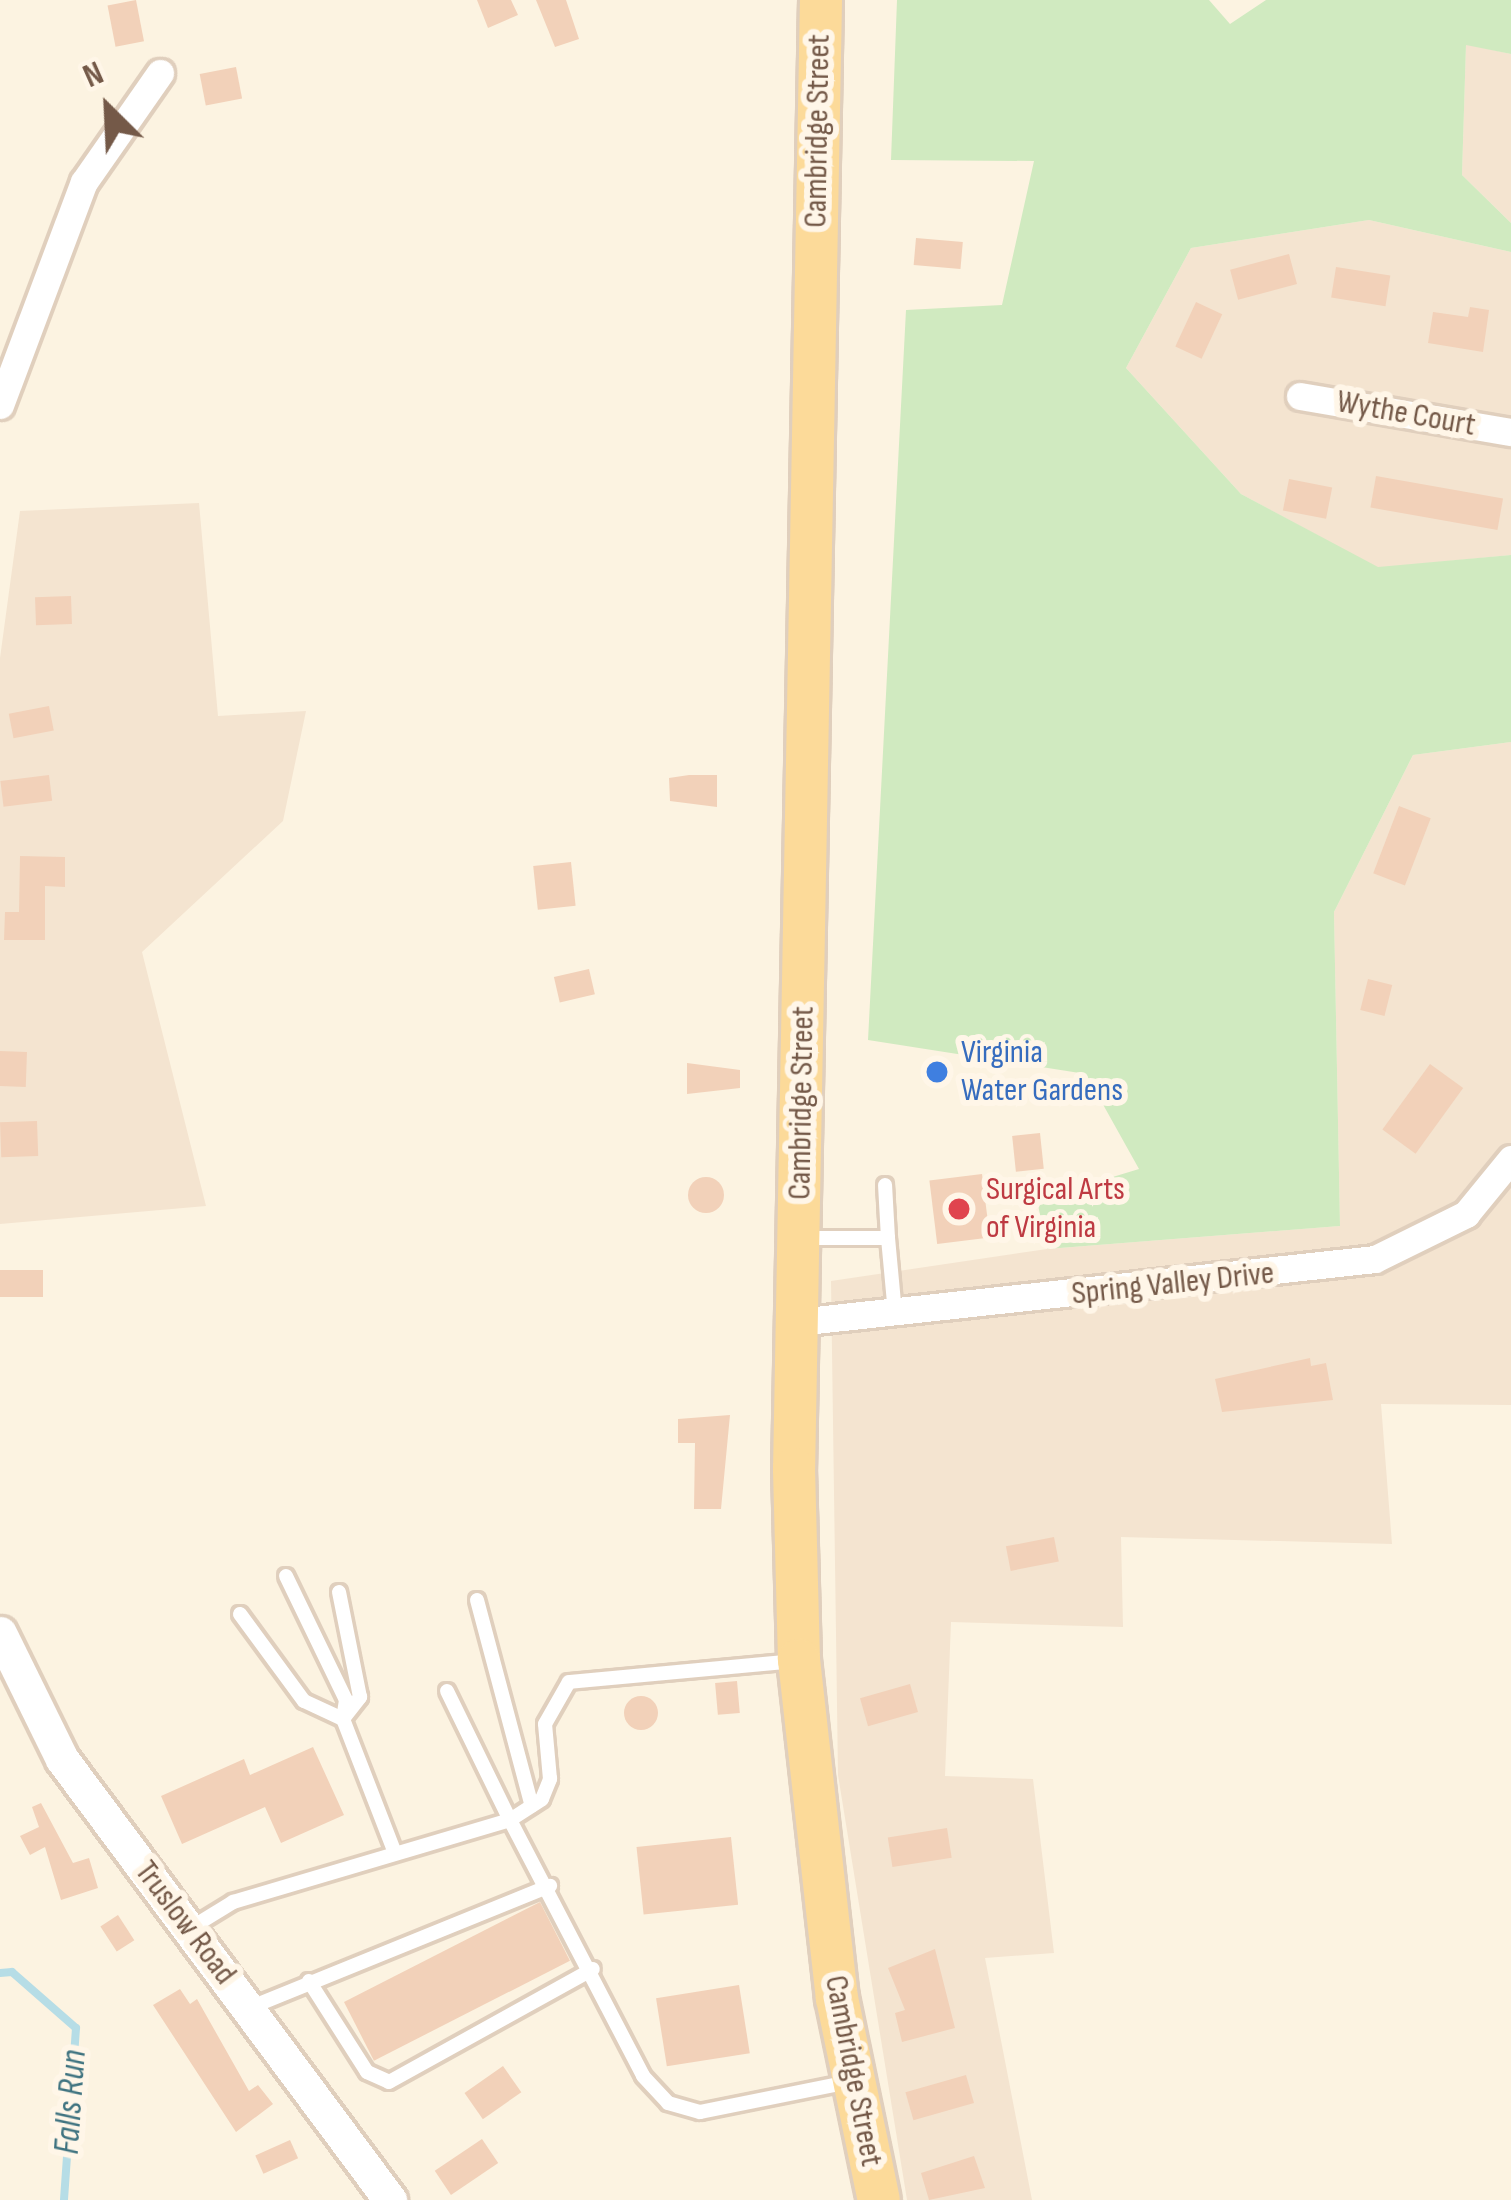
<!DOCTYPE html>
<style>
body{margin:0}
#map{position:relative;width:1511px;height:2200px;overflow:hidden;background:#fcf3e1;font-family:"Sofia Sans Condensed",sans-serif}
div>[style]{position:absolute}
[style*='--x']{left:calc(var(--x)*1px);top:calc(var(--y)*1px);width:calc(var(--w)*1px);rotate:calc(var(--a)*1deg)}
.residential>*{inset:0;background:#f4e4d0}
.green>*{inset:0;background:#d0eac0}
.stream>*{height:8px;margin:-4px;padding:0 4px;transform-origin:4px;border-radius:4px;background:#b6dde6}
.building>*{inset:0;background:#f2d1b9;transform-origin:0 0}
.round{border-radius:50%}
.roads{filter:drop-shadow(3px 0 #e0cfbd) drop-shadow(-3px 0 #e0cfbd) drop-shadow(0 3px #e0cfbd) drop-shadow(0 -3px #e0cfbd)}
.service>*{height:14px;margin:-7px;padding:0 7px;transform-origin:7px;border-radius:7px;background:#fff}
.minor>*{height:27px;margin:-13.5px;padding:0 13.5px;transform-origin:13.5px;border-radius:13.5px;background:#fff}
.tertiary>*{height:33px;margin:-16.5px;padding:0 16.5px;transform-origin:16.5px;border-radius:16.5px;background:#fff}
.primary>*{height:42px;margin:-21px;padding:0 21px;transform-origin:21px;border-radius:21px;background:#fcda99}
.dots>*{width:33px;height:33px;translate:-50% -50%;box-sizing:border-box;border:6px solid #fff6e8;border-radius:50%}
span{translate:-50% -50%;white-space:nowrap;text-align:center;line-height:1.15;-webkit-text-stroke:12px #fff6e8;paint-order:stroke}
.street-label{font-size:33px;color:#745948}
.shop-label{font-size:33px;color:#366cbe}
.left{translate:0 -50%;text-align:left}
.health-label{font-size:33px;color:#be3a42}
.water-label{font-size:36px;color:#3f7380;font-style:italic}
.north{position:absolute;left:48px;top:48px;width:120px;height:120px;-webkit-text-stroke:9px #fff6e8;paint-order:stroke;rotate:336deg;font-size:33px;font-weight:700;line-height:48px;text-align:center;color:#745948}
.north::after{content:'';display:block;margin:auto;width:42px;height:54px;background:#745948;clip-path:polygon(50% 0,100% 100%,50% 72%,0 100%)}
</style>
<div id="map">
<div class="residential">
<i style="clip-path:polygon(1466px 44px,1511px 54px,1511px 223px,1462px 175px)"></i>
<i style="clip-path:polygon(1369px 220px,1511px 252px,1511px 555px,1378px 568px,1241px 494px,1126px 368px,1191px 248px)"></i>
<i style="clip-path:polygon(199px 503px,218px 716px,306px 711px,283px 821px,142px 952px,206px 1206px,0 1224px,0 658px,20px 511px)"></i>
<i style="clip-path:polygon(1511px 742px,1511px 1405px,1381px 1404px,1392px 1544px,1121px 1537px,1123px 1627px,951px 1622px,945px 1776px,1033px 1779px,1054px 1953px,985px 1958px,1032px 2200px,907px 2200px,838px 1775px,831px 1281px,1047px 1249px,1340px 1226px,1334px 912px,1413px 755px)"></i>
</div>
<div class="green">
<i style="clip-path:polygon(897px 0,1209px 0,1230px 24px,1266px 0,1511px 0,1511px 54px,1466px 45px,1462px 175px,1511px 223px,1511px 252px,1369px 220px,1191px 248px,1126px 368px,1241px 494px,1378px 567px,1511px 555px,1511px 742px,1413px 755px,1334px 912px,1340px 1226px,1047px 1249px,1037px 1200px,1139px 1169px,1086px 1074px,868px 1040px,906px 310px,1002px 305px,1034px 161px,891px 160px)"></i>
</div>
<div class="stream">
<i style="--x:0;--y:1973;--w:12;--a:-5"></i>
<i style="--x:12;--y:1972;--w:85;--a:41.2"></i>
<i style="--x:76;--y:2028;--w:172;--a:94"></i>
</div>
<div class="building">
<i style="left:136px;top:0;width:42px;height:29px;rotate:79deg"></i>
<i style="clip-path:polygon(477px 0,511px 0,518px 15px,488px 28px)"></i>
<i style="clip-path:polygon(536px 0,566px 0,579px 39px,555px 47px)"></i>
<i style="left:236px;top:67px;width:32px;height:37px;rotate:79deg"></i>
<i style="left:916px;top:238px;width:47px;height:27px;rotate:5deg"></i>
<i style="left:1289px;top:254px;width:31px;height:61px;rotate:75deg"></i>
<i style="left:1336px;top:267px;width:55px;height:31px;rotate:9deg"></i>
<i style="left:1196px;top:302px;width:29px;height:49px;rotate:25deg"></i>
<i style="clip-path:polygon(1470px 307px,1489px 310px,1483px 352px,1428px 343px,1433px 312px,1468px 317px)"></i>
<i style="left:1376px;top:476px;width:129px;height:32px;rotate:10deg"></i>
<i style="left:1289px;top:479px;width:44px;height:32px;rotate:11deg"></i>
<i style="left:71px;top:596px;width:28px;height:36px;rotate:88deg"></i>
<i style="left:49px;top:706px;width:25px;height:41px;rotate:79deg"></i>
<i style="left:49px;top:775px;width:26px;height:49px;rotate:83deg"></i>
<i style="clip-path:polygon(689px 775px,717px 775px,717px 807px,670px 801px,669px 778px)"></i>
<i style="left:1399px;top:806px;width:34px;height:72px;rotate:21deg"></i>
<i style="clip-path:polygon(20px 856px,65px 857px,65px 887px,45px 886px,45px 940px,4px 940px,5px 912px,19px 912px)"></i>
<i style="left:571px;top:862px;width:44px;height:38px;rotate:84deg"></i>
<i style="left:589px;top:969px;width:26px;height:36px;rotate:77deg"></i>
<i style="left:1368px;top:979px;width:25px;height:32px;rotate:14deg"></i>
<i style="left:0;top:1051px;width:27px;height:35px;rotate:2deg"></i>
<i style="clip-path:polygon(687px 1063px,740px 1070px,740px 1088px,687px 1094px)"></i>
<i style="left:1430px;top:1064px;width:41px;height:81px;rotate:36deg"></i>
<i style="left:37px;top:1121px;width:35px;height:37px;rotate:88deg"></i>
<i style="left:1040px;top:1133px;width:36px;height:28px;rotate:84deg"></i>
<i style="left:982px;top:1174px;width:64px;height:53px;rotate:83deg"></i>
<i class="round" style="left:688px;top:1177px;width:36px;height:36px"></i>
<i style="left:0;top:1270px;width:43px;height:27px"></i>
<i style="clip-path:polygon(1310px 1358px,1311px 1366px,1326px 1363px,1333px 1400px,1222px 1412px,1215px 1379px)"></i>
<i style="clip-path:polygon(730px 1415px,721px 1509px,694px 1509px,695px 1443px,678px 1443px,678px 1419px)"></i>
<i style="left:1054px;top:1537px;width:25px;height:49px;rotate:79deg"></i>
<i style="left:737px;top:1681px;width:32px;height:22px;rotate:85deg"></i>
<i style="left:910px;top:1684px;width:29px;height:52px;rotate:74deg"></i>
<i class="round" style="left:624px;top:1696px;width:34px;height:34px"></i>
<i style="clip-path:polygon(313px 1747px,344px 1815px,281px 1843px,265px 1807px,182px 1844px,161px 1796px,244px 1759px,250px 1775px)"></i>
<i style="clip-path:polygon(41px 1803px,73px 1863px,89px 1858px,98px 1888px,61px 1900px,45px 1847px,30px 1855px,20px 1836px,39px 1827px,32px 1807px)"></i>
<i style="left:947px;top:1828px;width:30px;height:60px;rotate:81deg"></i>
<i style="left:731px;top:1837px;width:68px;height:95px;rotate:84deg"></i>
<i style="left:540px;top:1902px;width:66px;height:220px;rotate:63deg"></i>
<i style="left:118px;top:1915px;width:30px;height:21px;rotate:57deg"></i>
<i style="clip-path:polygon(935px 1949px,955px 2028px,902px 2042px,895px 2013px,905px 2010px,888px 1968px)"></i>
<i style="left:739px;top:1985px;width:69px;height:84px;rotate:81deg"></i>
<i style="clip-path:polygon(180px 1989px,190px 2004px,197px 1999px,249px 2091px,258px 2085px,273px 2104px,236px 2132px,153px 2005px)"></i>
<i style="left:503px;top:2066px;width:32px;height:47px;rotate:55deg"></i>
<i style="left:966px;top:2075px;width:29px;height:63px;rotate:74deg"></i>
<i style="left:482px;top:2139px;width:29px;height:57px;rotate:56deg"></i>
<i style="left:290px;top:2140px;width:20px;height:38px;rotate:66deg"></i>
<i style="clip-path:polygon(974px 2156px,985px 2188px,929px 2200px,921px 2173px)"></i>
</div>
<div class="roads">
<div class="service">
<i style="--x:805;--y:1238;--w:83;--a:0"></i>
<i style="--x:888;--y:1238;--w:53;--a:-93.2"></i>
<i style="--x:888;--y:1238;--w:75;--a:84.7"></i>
<i style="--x:286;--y:1576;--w:138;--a:64.2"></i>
<i style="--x:346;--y:1700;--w:19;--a:99"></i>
<i style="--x:343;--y:1719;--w:144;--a:68.8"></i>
<i style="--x:477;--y:1600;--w:213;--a:75.1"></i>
<i style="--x:240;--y:1614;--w:108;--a:53.7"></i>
<i style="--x:304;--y:1701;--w:43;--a:24.8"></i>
<i style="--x:343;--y:1719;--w:28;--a:-52"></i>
<i style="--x:360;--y:1697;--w:107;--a:-101.3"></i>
<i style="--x:447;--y:1691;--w:144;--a:64"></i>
<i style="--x:510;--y:1820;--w:38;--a:-33"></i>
<i style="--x:542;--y:1799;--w:22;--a:-68"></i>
<i style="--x:550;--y:1779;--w:55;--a:-95.2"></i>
<i style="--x:545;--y:1724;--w:48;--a:-60.3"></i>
<i style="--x:569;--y:1682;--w:226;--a:-5.3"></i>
<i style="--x:189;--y:1929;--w:52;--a:-31.5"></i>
<i style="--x:233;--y:1902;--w:289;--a:-16.5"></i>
<i style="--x:510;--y:1820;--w:288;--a:62.5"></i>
<i style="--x:643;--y:2076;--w:37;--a:47"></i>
<i style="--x:668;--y:2103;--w:33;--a:16"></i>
<i style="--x:700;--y:2112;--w:152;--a:-11.4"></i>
<i style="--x:309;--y:1981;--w:108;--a:57.5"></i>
<i style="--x:367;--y:2072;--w:24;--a:24"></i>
<i style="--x:389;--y:2082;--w:233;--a:-29"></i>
<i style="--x:249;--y:2008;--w:325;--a:-22.1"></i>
</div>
<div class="minor">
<i style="--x:1300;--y:396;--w:214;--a:9.7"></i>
<i style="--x:0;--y:405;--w:238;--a:-69.4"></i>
<i style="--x:84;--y:182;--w:133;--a:-55.1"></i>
<i style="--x:797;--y:1322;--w:581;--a:-6.22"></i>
<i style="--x:1375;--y:1259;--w:102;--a:-26.3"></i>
<i style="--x:1466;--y:1214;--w:71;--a:-50.7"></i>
</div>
<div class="tertiary">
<i style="--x:0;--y:1633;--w:140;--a:63.8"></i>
<i style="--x:62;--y:1759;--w:550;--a:53.36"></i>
</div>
<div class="primary">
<i style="--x:821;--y:0;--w:1469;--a:91.05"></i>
<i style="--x:794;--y:1469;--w:191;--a:88.5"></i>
<i style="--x:799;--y:1660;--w:340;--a:83.6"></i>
<i style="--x:837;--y:1998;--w:206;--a:78.3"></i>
</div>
</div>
<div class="dots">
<i style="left:937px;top:1072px;background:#3f7fe0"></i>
<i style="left:959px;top:1209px;background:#e0444e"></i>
</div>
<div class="street-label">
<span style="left:818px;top:131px;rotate:-89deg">Cambridge Street</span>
<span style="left:1406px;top:414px;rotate:10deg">Wythe Court</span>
<span style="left:802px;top:1103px;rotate:-89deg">Cambridge Street</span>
<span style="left:1173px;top:1284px;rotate:-6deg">Spring Valley Drive</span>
<span style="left:185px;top:1923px;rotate:53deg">Truslow Road</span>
<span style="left:853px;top:2071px;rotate:79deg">Cambridge Street</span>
</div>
<div class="shop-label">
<span class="left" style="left:961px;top:1072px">Virginia<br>Water Gardens</span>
</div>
<div class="health-label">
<span class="left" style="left:986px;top:1209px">Surgical Arts<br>of Virginia</span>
</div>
<div class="water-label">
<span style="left:71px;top:2102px;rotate:-86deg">Falls Run</span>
</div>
<div class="north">N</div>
</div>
